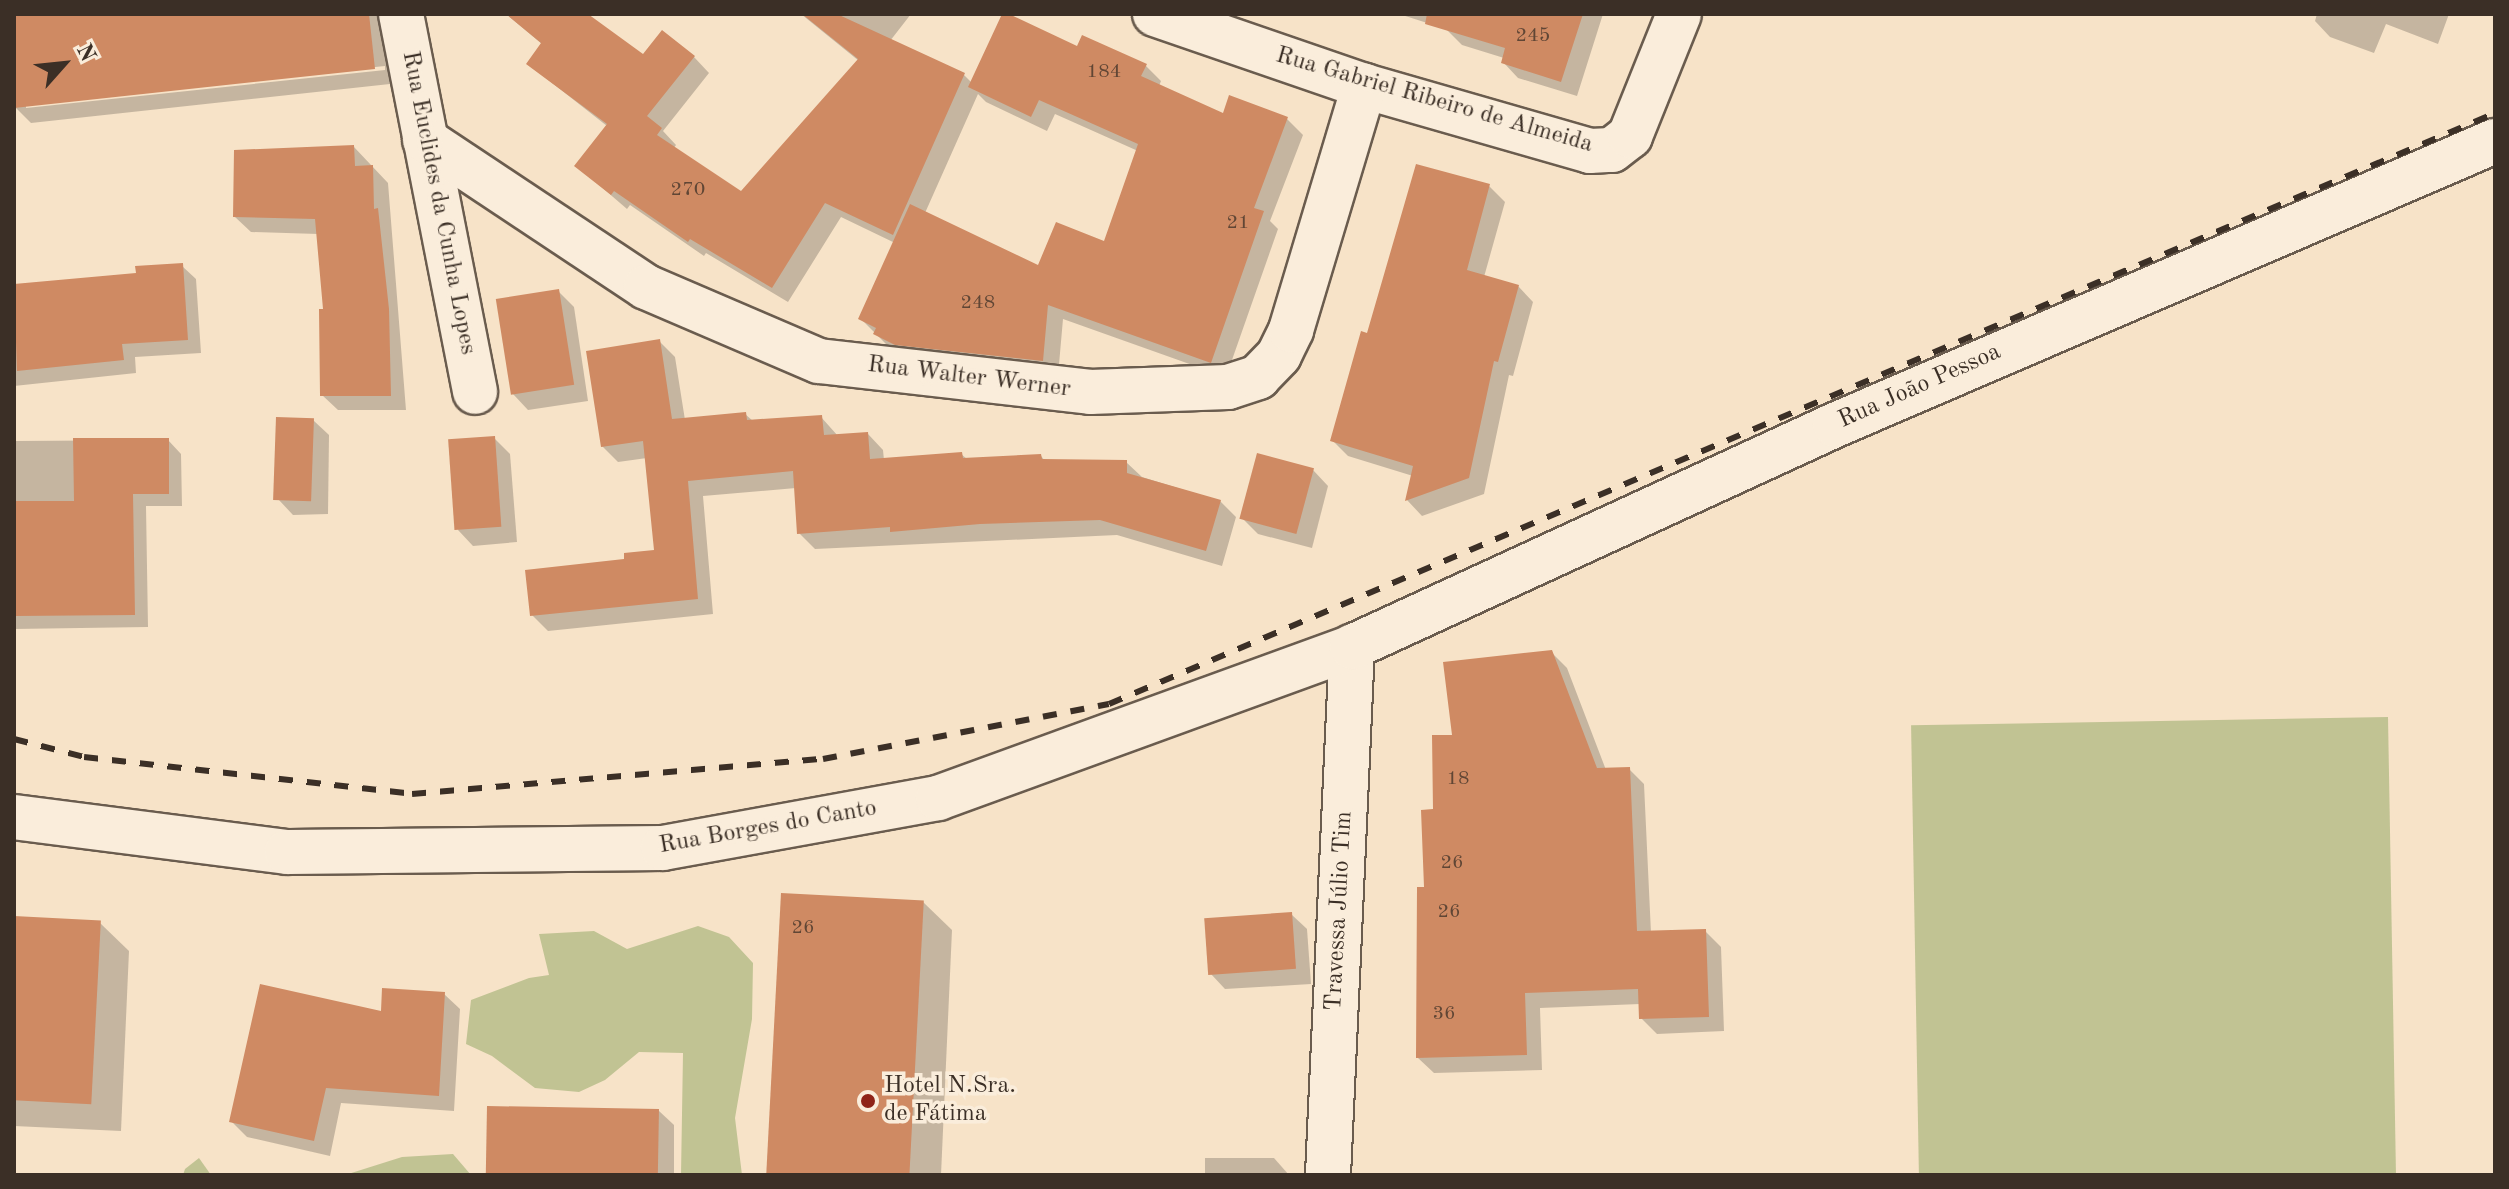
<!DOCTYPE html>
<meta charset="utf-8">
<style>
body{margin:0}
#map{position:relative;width:2509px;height:1189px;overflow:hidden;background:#f7e3c8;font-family:"Old Standard TT",serif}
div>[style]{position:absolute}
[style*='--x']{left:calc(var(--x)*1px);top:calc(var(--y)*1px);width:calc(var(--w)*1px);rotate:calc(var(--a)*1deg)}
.green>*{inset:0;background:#c1c393;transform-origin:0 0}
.shadow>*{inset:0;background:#0003}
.building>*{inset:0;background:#cf8a63;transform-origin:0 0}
.roads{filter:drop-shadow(2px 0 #6a5c4e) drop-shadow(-2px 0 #6a5c4e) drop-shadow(0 2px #6a5c4e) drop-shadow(0 -2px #6a5c4e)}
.minor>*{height:44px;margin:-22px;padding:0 22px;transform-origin:22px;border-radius:22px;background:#faeddb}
.secondary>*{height:44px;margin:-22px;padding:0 22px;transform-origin:22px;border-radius:22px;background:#faeddb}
.rail>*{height:6px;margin-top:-3px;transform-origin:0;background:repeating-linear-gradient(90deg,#3b2f26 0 14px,transparent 0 28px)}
.dots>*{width:22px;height:22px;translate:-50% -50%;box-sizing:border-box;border:4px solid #faeddb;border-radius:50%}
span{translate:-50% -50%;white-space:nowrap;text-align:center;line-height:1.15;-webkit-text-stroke:7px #faeddb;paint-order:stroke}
.number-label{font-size:20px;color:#604635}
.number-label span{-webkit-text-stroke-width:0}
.street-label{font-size:24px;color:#3b2f26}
.poi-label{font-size:24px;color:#3b2f26}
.left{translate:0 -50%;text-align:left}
.frame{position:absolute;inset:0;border:16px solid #3b2f26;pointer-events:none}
.north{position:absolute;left:24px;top:24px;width:80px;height:80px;-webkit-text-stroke:6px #faeddb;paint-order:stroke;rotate:63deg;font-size:22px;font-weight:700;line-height:32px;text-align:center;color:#3b2f26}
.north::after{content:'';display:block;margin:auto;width:28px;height:36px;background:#3b2f26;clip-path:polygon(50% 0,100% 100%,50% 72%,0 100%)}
</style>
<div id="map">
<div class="green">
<i style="left:2388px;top:717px;width:458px;height:477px;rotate:89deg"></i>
<i style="clip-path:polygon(698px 926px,729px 937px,753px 963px,752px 1019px,735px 1118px,742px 1175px,681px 1175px,683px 1053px,639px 1052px,605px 1080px,579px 1092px,535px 1088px,492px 1056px,466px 1044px,471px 1000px,529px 978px,549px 975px,539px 934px,594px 931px,627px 949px)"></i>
<i style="clip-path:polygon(453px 1154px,471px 1175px,345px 1175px,402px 1157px)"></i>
<i style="clip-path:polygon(199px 1158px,211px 1175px,183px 1175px,185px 1169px)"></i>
</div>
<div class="shadow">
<i style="clip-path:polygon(evenodd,14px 14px,382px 14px,390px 84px,31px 123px,15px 107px,14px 14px,385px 66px,385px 70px,26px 108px,26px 104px,385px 66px)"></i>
<i style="clip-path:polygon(evenodd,506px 14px,584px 14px,643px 57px,694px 57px,709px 73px,663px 131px,676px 145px,674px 148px,741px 194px,859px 61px,801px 14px,911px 14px,890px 41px,964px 75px,972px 83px,1005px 14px,1078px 49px,1146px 66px,1161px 81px,1159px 86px,1224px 116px,1287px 119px,1303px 135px,1270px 221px,1278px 229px,1226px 377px,1063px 319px,1058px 376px,891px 349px,861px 319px,895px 243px,841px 217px,788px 302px,706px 253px,704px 256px,630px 205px,627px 209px,577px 166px,607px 126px,528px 64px,542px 44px,506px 14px,978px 94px,986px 102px,1047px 131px,1055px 114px,1138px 151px,1105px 244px,1039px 268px,925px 213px,978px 94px)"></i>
<i style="clip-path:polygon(1399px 14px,1603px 14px,1577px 96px,1518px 78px,1503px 62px,1504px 58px,1462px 45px,1446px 29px)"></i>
<i style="clip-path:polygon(2317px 14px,2449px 14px,2438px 44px,2386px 24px,2374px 53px,2330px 37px,2315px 21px)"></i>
<i style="clip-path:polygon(354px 147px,388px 183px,406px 410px,338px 410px,322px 395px,325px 311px,318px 234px,251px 232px,235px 217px)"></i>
<i style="clip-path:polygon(1489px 186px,1505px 202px,1484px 277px,1518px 286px,1533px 302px,1513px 376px,1509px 375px,1484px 494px,1422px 516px,1407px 500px,1413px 476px,1348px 456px,1332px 440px,1368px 335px)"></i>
<i style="clip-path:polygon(182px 266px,196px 279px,201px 353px,135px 357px,136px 373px,14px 386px,14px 269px,16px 286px,138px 275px)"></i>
<i style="clip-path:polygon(558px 291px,574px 307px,588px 401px,528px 410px,513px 394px)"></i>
<i style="clip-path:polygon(659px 341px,675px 357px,685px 420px,745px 414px,753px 421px,821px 417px,838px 436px,868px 434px,883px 450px,884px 460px,961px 454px,967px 459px,1041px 456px,1045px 461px,1126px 462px,1142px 477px,1220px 501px,1236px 517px,1222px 566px,1117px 535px,815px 549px,799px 533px,796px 488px,703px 496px,713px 614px,548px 631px,532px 615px,627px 561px,656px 552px,647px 458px,618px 462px,602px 446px)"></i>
<i style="clip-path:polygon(313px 420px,329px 435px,328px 514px,293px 515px,278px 499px)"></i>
<i style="clip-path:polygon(494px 438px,510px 454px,517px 542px,473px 546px,458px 530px)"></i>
<i style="clip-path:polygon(168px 440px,181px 454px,182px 506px,146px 506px,148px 627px,14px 629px,14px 441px)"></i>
<i style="clip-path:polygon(1313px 470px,1328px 486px,1312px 548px,1258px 534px,1242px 518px)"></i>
<i style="clip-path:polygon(1551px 652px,1567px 668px,1606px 770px,1629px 769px,1644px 784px,1651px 933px,1705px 931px,1721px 947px,1724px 1031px,1657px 1034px,1641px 1018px,1640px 1004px,1540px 1008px,1542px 1070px,1434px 1073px,1418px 1058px,1426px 889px,1435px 811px,1455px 737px)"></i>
<i style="clip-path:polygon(923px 902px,952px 930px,941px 1175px,774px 1175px)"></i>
<i style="clip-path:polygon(1291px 914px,1307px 929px,1311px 984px,1225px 989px,1210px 973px)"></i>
<i style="clip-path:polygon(14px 918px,100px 923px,129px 951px,121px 1131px,14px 1126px)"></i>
<i style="clip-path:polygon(444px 994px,460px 1009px,454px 1111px,341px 1103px,330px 1156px,247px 1137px,231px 1121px,383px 1014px)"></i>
<i style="clip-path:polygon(658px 1110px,674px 1125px,674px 1175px,488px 1175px)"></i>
<i style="clip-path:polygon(1205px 1158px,1274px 1158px,1289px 1175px,1205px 1175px)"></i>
</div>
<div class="building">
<i style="clip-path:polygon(14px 14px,369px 14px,375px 69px,14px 108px)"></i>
<i style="clip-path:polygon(506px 14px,588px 14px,643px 54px,662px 30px,695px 56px,647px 116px,662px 128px,657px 135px,741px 191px,858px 59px,802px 14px,837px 14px,965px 73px,893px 235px,825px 203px,772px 288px,690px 239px,688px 242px,614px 191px,611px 195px,574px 166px,607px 124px,526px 64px,541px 43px)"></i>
<i style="clip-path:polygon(1002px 14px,1009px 14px,1077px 46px,1082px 35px,1147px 64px,1141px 76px,1223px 113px,1229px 95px,1288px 117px,1254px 208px,1264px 211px,1211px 363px,1048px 305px,1043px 361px,895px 345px,873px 334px,876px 328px,858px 319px,910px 204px,1038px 265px,1056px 222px,1104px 241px,1138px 144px,1039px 100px,1031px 117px,968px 87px)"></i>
<i style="clip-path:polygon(1427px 14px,1583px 14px,1561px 82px,1501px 63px,1505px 48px,1425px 24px)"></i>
<i style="clip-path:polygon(354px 145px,355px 166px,373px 165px,374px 209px,378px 208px,389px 309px,391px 396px,320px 396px,319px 309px,323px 309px,315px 219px,233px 217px,234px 150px)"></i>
<i style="clip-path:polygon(1416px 164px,1490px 184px,1467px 270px,1519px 285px,1498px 362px,1494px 361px,1469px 478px,1405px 501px,1413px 466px,1330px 441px,1361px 331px,1367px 333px)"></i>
<i style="clip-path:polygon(183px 263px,188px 340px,122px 344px,124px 360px,17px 371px,14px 284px,136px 273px,135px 266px)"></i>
<i style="left:559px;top:289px;width:97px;height:64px;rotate:81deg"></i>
<i style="clip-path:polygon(660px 339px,672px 419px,746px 412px,747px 420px,822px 415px,824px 435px,868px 432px,870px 459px,962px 452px,963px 458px,1041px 454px,1042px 459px,1127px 460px,1127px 473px,1221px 500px,1206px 551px,1100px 520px,980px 524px,890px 532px,890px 527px,797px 534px,793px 471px,688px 481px,698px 599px,530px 616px,525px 570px,624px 559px,624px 553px,654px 550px,643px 441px,601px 447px,586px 351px)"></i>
<i style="left:276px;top:417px;width:38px;height:83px;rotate:2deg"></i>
<i style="left:495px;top:436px;width:91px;height:47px;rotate:86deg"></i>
<i style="clip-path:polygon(73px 438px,169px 438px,169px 494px,133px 494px,135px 615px,14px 616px,14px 501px,74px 501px)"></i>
<i style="left:1257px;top:453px;width:59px;height:68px;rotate:15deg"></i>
<i style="clip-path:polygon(1552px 650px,1597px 768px,1630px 767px,1637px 931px,1706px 929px,1709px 1017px,1639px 1019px,1638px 989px,1525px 993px,1527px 1055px,1416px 1058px,1417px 887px,1424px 887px,1421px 810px,1433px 809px,1432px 735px,1452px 735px,1443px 662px)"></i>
<i style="left:781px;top:893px;width:143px;height:282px;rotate:3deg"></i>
<i style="left:1292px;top:912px;width:57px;height:88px;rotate:86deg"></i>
<i style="left:14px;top:916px;width:87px;height:184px;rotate:3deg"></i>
<i style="clip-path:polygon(260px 984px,381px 1011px,382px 988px,445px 992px,439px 1096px,326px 1088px,314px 1141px,229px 1122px)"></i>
<i style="left:487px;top:1106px;width:172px;height:69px;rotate:1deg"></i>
</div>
<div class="roads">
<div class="minor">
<i style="--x:401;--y:14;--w:385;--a:78.9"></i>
<i style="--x:1155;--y:14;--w:221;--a:19"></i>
<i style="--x:1364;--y:86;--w:235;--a:16"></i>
<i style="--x:1590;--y:151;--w:22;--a:-3"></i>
<i style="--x:1612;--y:150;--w:23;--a:-38"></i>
<i style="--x:1630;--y:136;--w:131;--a:-68.1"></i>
<i style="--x:425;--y:140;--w:265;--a:33.6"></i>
<i style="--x:646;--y:287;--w:188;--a:23.2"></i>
<i style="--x:819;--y:361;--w:273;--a:6.5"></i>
<i style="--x:1090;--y:392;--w:138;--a:-2.1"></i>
<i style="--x:1228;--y:387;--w:32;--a:-18"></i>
<i style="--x:1258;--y:377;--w:30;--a:-46"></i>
<i style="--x:1279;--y:355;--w:28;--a:-64"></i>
<i style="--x:1291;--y:330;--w:255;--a:-73.3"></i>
<i style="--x:1328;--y:1175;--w:529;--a:-87.4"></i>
</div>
<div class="secondary">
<i style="--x:14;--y:817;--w:275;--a:7.3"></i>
<i style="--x:287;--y:852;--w:376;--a:-0.6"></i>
<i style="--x:663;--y:848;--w:280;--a:-10.3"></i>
<i style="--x:938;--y:798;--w:441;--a:-20"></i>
<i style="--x:1352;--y:647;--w:532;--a:-24.68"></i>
<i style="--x:1835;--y:425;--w:719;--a:-23.28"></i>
</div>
</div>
<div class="rail">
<i style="--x:14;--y:739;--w:72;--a:14.4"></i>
<i style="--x:84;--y:757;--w:330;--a:6.4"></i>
<i style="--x:412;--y:794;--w:412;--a:-4.9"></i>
<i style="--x:823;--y:759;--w:291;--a:-10.9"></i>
<i style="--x:1109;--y:704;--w:1507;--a:-23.09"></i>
</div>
<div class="dots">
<i style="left:868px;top:1101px;background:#8f2418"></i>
</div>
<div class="number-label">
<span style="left:1533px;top:36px">245</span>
<span style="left:1104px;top:72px">184</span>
<span style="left:688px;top:190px">270</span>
<span style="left:1238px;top:223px">21</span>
<span style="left:978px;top:303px">248</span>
<span style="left:1458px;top:779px">18</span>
<span style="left:1452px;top:863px">26</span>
<span style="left:1449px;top:912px">26</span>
<span style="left:803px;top:928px">26</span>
<span style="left:1444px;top:1014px">36</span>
</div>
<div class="street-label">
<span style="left:1434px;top:101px;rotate:16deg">Rua Gabriel Ribeiro de Almeida</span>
<span style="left:438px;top:203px;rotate:79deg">Rua Euclides da Cunha Lopes</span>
<span style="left:969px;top:378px;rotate:7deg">Rua Walter Werner</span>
<span style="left:1920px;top:387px;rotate:-24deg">Rua João Pessoa</span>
<span style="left:768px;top:828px;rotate:-10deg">Rua Borges do Canto</span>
<span style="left:1340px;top:911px;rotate:-87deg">Travessa Júlio Tim</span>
</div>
<div class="poi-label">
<span class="left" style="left:884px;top:1101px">Hotel N.Sra.<br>de Fátima</span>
</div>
<div class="frame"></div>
<div class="north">N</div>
</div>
